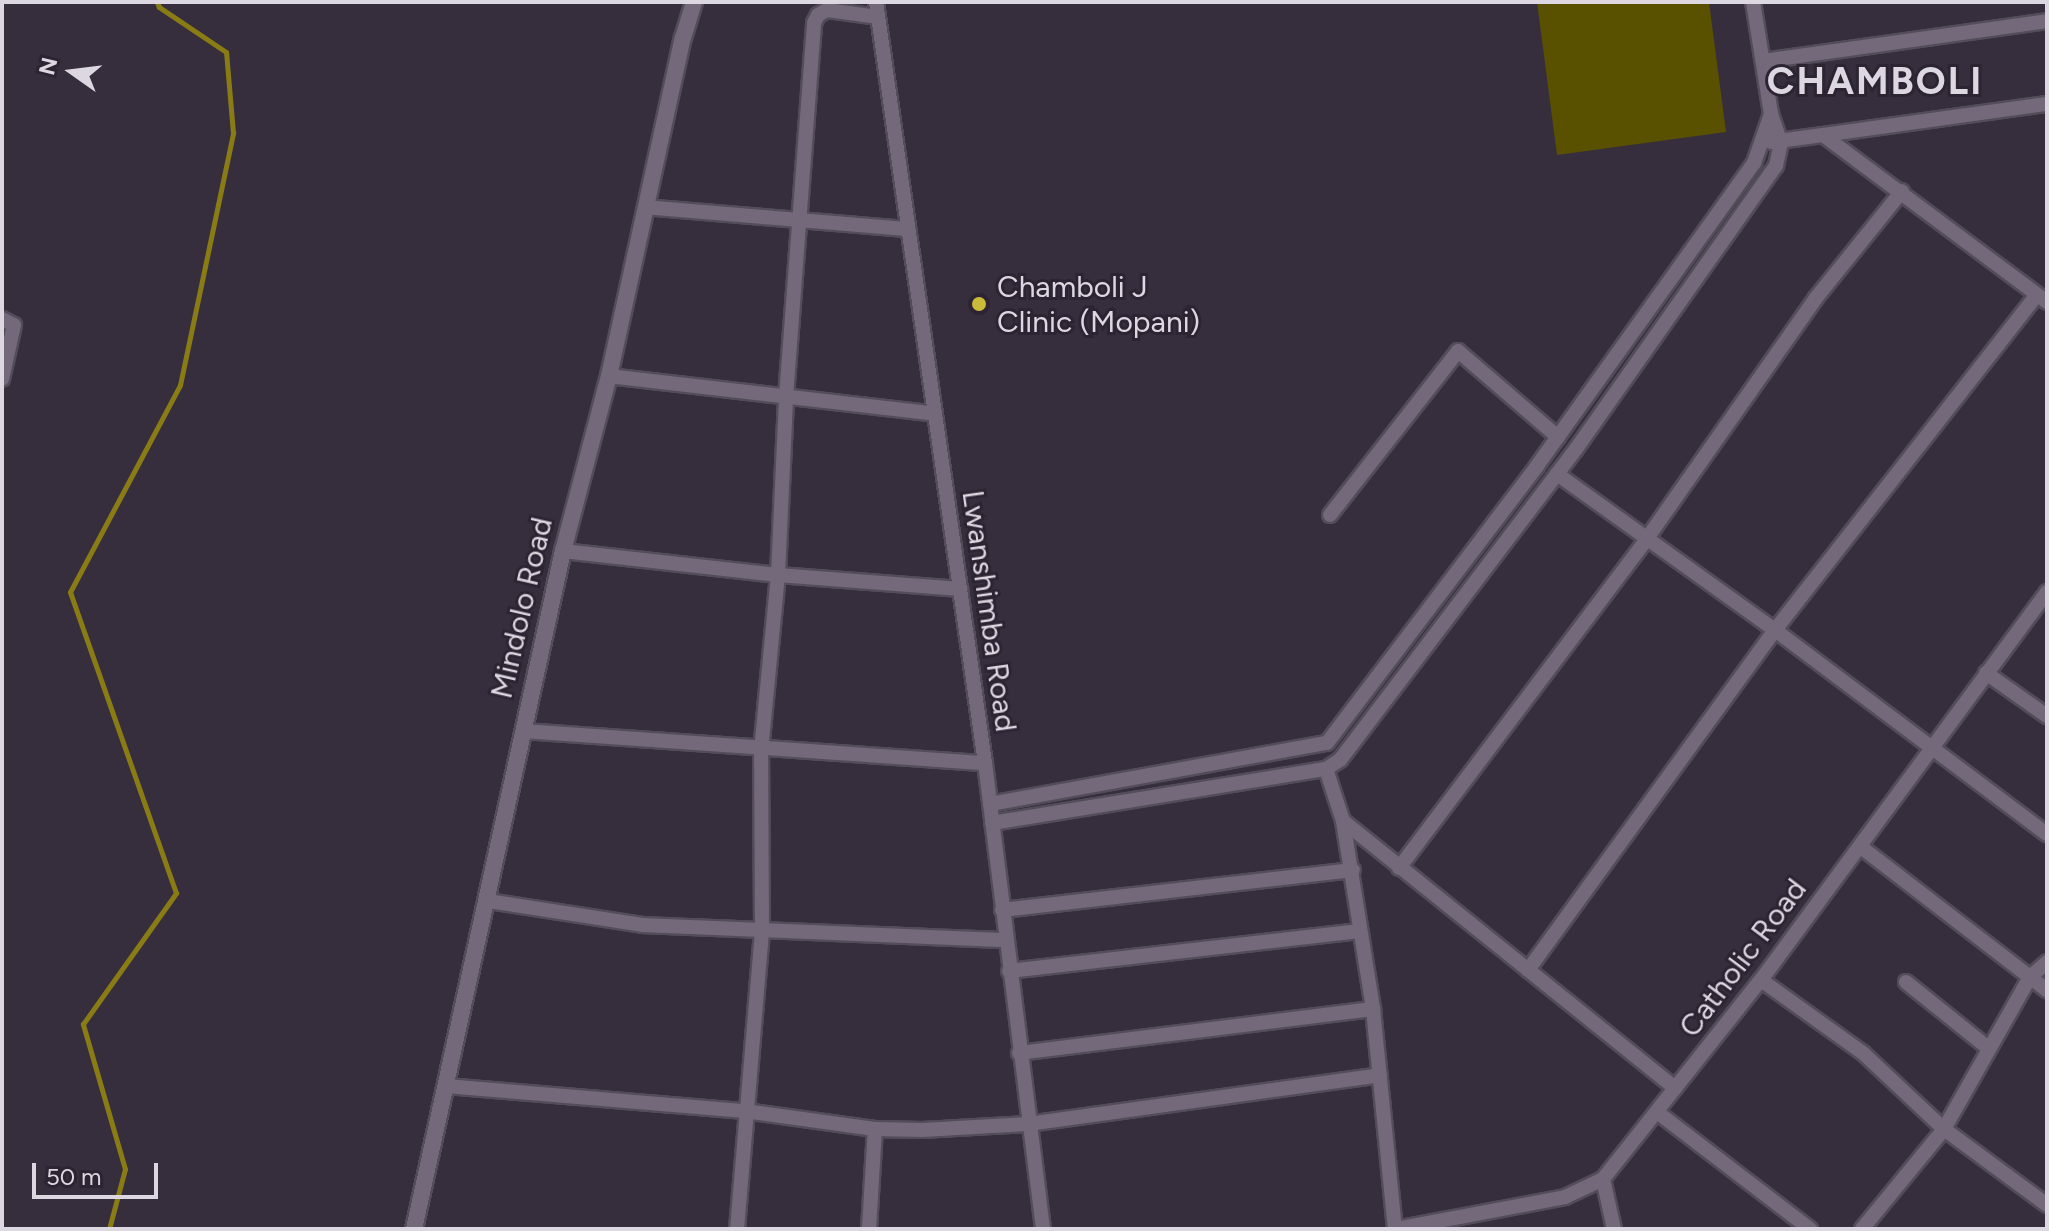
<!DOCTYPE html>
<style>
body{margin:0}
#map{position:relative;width:2049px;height:1231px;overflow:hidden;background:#372e3d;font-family:Figtree,sans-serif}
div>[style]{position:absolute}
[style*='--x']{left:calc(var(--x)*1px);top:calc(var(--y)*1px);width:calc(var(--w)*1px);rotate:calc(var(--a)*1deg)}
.green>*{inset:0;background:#595000}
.stream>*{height:5px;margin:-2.5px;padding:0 2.5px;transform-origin:2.5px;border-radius:2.5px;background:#897c14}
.roads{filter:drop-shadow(2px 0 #534c59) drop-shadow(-2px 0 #534c59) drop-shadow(0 2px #534c59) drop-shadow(0 -2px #534c59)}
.minor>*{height:14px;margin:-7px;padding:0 7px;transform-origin:7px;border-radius:7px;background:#73697b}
.tertiary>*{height:16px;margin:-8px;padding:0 8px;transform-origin:8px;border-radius:8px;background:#73697b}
.dots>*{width:22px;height:22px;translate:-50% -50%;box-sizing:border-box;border:4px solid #2d2433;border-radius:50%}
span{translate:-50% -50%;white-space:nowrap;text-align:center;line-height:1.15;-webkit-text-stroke:6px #2d2433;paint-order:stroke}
.poi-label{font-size:30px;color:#ddd7e1}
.left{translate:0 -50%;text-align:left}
.street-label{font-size:30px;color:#ddd7e1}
.district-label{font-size:38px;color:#ddd7e1;font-weight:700;letter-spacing:2px}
.frame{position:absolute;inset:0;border:4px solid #ddd7e1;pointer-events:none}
.north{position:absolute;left:32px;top:32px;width:80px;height:80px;-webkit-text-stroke:6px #2d2433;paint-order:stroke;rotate:284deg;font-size:22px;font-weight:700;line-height:32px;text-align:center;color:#ddd7e1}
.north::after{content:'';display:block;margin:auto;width:28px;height:36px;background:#ddd7e1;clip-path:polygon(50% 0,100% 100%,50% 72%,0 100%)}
.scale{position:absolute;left:32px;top:1163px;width:126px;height:36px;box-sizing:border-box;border:4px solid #ddd7e1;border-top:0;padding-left:10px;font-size:24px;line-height:28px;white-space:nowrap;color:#ddd7e1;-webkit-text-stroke:6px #2d2433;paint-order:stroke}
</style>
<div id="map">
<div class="green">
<i style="clip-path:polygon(1537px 2px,1709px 2px,1726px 132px,1557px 155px)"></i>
</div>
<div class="stream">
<i style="--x:109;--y:1229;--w:62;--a:-75.1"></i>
<i style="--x:125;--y:1169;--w:151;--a:-106.2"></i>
<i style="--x:83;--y:1024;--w:161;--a:-54.6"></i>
<i style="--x:176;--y:893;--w:319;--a:-109.4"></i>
<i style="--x:70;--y:592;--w:234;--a:-62"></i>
<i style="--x:180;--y:385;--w:258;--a:-78.1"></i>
<i style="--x:233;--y:133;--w:81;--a:-94.9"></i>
<i style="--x:226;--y:52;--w:81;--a:-146.1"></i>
<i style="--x:159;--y:7;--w:5;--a:-112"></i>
</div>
<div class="roads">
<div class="minor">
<i style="--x:876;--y:2;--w:769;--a:81.85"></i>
<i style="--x:985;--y:763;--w:470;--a:82.9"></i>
<i style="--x:1763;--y:61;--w:287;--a:-8"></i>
<i style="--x:1823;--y:135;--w:226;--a:-7.9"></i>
<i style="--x:1771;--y:142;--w:52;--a:-7.7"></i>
<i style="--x:1823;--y:135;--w:279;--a:36.7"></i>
<i style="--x:645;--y:207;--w:264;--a:4.8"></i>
<i style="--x:2;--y:319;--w:13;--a:27"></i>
<i style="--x:14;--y:325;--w:55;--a:102.5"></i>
<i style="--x:609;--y:376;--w:328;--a:6.6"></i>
<i style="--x:1557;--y:474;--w:268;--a:35.6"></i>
<i style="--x:1775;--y:630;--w:340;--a:36.9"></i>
<i style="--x:1330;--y:515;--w:208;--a:-52"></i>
<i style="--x:1458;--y:351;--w:132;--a:40.7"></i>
<i style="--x:563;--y:551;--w:216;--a:6.4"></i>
<i style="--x:778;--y:575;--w:183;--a:4.4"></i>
<i style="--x:1986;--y:673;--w:75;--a:35.2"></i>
<i style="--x:523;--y:731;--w:463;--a:4"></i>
<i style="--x:1326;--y:769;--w:55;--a:71.9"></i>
<i style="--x:1343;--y:821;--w:238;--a:38.8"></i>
<i style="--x:990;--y:804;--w:342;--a:-10.3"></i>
<i style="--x:1327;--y:743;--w:348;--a:-52.8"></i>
<i style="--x:1537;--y:466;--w:373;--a:-54.4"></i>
<i style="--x:1754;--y:163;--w:52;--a:-70.9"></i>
<i style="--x:1343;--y:821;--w:190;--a:80.9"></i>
<i style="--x:1373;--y:1009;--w:221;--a:84.3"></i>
<i style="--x:992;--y:823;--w:338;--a:-9.2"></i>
<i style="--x:1326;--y:769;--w:17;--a:-33"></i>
<i style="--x:1340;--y:760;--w:390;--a:-52.8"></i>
<i style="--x:1576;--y:449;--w:347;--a:-54.8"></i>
<i style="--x:1776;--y:166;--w:24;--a:-78"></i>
<i style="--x:1781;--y:143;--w:31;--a:-109"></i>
<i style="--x:1771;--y:114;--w:113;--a:-99.1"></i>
<i style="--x:1861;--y:847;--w:235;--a:37.6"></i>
<i style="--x:1399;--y:868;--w:414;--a:-53"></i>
<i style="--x:1648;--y:537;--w:292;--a:-54.9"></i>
<i style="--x:1816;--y:298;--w:137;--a:-51.2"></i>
<i style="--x:488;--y:901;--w:157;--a:8.8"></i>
<i style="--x:643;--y:925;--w:363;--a:2.4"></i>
<i style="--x:1002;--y:910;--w:353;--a:-6.5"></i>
<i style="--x:1009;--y:971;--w:353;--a:-6.5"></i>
<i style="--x:1761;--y:980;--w:125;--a:35.6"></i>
<i style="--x:1863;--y:1053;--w:111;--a:43.2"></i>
<i style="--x:1944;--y:1129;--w:128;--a:36.4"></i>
<i style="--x:1906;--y:982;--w:105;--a:38.8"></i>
<i style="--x:1019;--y:1053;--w:357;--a:-7.1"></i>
<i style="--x:446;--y:1086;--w:300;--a:4.8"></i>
<i style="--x:745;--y:1111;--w:131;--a:7.9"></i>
<i style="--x:875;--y:1129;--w:47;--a:1.2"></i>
<i style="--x:922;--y:1130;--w:106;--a:-3.2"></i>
<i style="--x:1028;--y:1124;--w:355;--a:-7.9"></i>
<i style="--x:1675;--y:1088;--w:189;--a:-141.2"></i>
<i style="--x:1528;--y:970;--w:420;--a:-54"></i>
<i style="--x:1775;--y:630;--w:425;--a:-52"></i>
<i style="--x:1657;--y:1112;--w:193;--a:37.4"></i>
<i style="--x:1603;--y:1179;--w:51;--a:77.6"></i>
<i style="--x:737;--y:1229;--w:300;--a:-85.2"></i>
<i style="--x:762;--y:930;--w:179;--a:-90.3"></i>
<i style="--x:761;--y:751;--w:177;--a:-84.5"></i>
<i style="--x:778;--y:575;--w:178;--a:-87.4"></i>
<i style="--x:786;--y:397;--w:375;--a:-85.7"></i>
<i style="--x:814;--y:23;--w:9;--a:-63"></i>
<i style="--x:818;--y:15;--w:10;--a:-29"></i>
<i style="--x:827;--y:10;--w:51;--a:7.8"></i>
<i style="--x:869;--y:1229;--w:100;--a:-86.6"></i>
<i style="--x:1396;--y:1229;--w:172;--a:-10.7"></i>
<i style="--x:1565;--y:1197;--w:42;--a:-25.3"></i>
<i style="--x:1603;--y:1179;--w:254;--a:-51.6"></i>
<i style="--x:1761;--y:980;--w:482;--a:-53.6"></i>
<i style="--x:1862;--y:1229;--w:129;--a:-50.6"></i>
<i style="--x:1944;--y:1129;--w:175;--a:-60.5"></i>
<i style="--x:2030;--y:977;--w:23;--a:-41"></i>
</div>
<div class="tertiary">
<i style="--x:414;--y:1229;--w:694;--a:-77.61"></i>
<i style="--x:563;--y:551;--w:181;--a:-75.3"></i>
<i style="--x:609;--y:376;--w:346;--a:-77.7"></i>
<i style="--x:683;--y:38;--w:38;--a:-73"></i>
</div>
</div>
<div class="dots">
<i style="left:979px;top:304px;background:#caba39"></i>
</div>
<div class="poi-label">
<span class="left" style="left:997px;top:304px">Chamboli J<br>Clinic (Mopani)</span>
</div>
<div class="street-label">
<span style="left:522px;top:608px;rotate:-77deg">Mindolo Road</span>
<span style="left:989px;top:611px;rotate:82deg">Lwanshimba Road</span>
<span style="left:1743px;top:958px;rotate:-53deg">Catholic Road</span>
</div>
<div class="district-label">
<span style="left:1875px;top:82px">CHAMBOLI</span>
</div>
<div class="frame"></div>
<div class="north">N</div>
<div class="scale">50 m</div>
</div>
